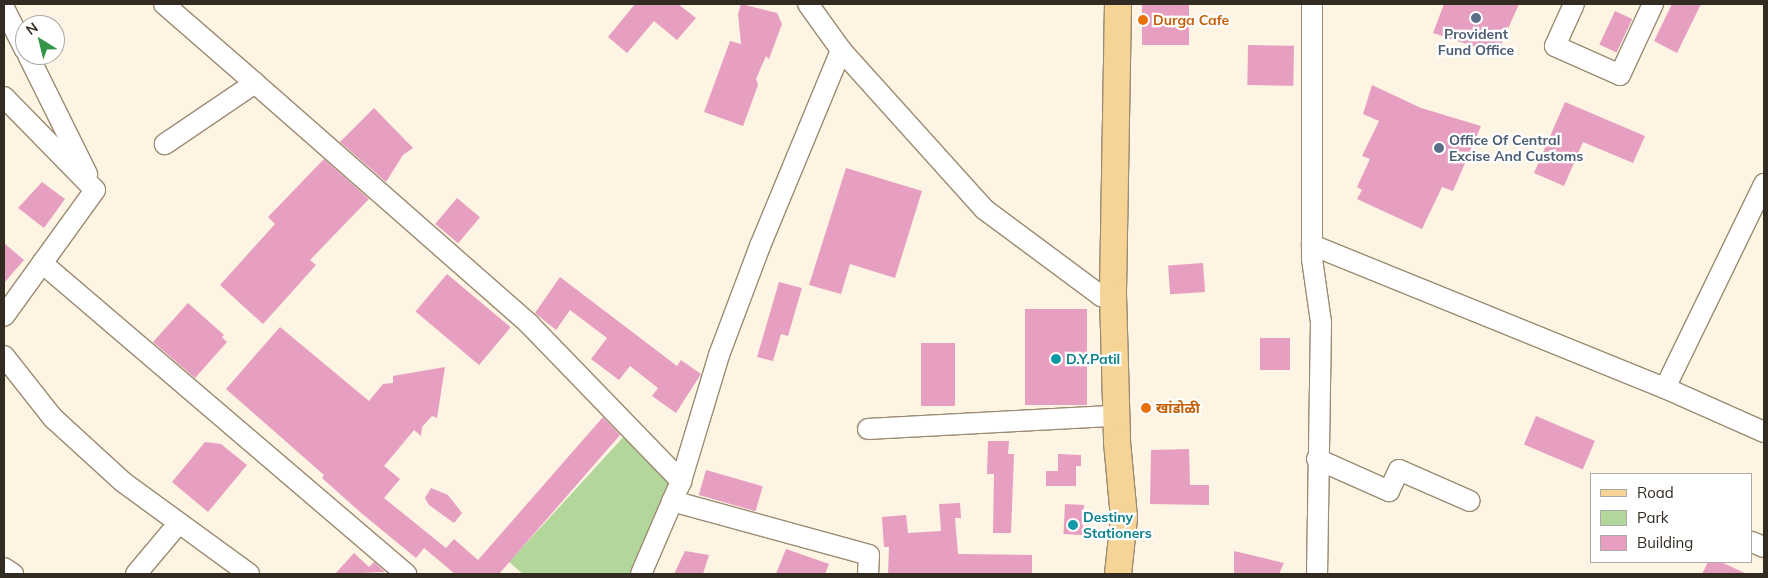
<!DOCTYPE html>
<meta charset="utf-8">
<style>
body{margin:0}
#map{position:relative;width:1768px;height:578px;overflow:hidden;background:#fef4e3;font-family:Mulish,"Noto Sans Devanagari",sans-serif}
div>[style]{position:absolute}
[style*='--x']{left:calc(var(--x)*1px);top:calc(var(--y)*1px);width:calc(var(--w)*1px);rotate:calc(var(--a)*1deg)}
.green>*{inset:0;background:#b3d69a}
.building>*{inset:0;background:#e69fc0;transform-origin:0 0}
.roads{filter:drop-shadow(1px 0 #9b8b72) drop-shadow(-1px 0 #9b8b72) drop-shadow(0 1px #9b8b72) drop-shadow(0 -1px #9b8b72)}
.minor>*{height:20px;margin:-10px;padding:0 10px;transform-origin:10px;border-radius:10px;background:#fff}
.major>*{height:26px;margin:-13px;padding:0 13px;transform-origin:13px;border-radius:13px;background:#f5d496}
.dots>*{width:14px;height:14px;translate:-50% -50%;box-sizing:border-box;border:2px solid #fff;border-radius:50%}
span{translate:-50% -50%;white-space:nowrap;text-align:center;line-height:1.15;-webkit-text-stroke:4.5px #fff;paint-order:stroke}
.food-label{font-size:14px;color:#c56008;font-weight:700}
.left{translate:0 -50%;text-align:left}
.service-label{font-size:14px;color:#4e5e75;font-weight:700}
.culture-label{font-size:14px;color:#0d838f;font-weight:700}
.frame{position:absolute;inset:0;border:5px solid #322b21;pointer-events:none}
.legend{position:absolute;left:1590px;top:473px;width:162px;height:90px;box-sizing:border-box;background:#fff;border:1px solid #adaaa6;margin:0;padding:6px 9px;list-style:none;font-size:15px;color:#322b21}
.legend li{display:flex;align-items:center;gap:10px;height:25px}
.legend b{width:25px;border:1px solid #adaaa6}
.north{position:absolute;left:15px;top:15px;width:50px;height:50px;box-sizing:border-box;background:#fff;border:1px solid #adaaa6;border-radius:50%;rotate:324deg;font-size:14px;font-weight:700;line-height:20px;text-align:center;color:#322b21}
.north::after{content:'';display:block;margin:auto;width:18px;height:22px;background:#379548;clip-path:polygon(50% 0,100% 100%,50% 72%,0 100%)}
</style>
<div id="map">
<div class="green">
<i style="clip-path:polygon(627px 433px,677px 476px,629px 574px,523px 574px,509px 562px)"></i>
</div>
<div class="building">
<i style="clip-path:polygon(635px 4px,678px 4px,696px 18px,677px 40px,654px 21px,627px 53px,608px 37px)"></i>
<i style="clip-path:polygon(741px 4px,777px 13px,782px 24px,769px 59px,766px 56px,756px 79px,758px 85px,743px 126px,704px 112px,730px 41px,741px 44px,738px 14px)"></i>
<i style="left:1142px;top:4px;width:47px;height:41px"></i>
<i style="clip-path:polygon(1444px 4px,1519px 4px,1497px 54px,1433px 33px)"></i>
<i style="clip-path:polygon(1672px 4px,1701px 4px,1677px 53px,1654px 41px)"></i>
<i style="left:1615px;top:11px;width:19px;height:37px;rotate:25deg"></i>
<i style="left:1248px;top:45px;width:46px;height:40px;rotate:1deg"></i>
<i style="clip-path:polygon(1372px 85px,1421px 108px,1481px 126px,1453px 191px,1442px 187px,1422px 229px,1357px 199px,1362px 190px,1357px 187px,1370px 159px,1362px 156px,1379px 121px,1363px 114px)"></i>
<i style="clip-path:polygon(1565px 102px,1645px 136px,1633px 163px,1583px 142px,1564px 186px,1534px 173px)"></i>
<i style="clip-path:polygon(374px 108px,413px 148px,403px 155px,386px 182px,340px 142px)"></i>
<i style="clip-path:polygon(324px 159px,369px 199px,310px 260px,316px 265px,263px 324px,220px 285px,275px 224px,268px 217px)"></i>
<i style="clip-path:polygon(846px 168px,922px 191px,895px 278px,850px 264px,841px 294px,809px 285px)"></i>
<i style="clip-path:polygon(42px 182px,65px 199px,44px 228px,18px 208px)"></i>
<i style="left:457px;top:198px;width:30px;height:34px;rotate:40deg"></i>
<i style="clip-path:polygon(4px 243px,24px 260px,4px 283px)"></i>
<i style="left:1203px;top:263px;width:29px;height:35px;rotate:86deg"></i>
<i style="left:447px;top:274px;width:83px;height:49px;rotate:40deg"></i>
<i style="clip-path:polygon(560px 277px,677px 366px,681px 360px,701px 374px,676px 413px,652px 396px,658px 388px,630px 366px,619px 380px,591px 359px,607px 338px,570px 310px,556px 330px,535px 313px)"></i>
<i style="clip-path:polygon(779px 282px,802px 288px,788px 336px,781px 334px,773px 361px,757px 357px)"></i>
<i style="clip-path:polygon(188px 303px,224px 335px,222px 337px,227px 342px,195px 378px,153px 342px)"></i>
<i style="left:1087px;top:309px;width:96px;height:62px;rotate:90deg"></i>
<i style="clip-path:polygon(280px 327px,369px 401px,383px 384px,393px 383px,393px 376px,445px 367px,437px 418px,432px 416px,422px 427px,421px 436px,414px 430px,384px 466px,400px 479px,384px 498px,446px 548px,454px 539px,478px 560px,603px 417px,620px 435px,499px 574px,455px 574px,424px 548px,416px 558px,360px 512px,322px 478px,324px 475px,226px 389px)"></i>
<i style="left:1260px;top:338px;width:30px;height:32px"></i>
<i style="left:921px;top:343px;width:34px;height:63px"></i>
<i style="left:1536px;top:416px;width:64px;height:31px;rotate:23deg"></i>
<i style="clip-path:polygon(988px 441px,1009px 441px,1008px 454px,1014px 454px,1011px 533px,993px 533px,994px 474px,987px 474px)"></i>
<i style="clip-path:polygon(205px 442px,221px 444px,247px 465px,208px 512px,172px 482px)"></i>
<i style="clip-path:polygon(1189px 449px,1190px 485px,1209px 485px,1209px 505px,1150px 504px,1151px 450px)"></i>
<i style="clip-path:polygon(1058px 454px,1081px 455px,1081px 466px,1076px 466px,1076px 486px,1046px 486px,1046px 471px,1058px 471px)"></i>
<i style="left:706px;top:470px;width:59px;height:26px;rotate:16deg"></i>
<i style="clip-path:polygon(431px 488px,448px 495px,462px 513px,454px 523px,429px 505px,425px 498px)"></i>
<i style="clip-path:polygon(960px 503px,961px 518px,955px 518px,958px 554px,1032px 555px,1032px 574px,888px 574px,889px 547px,884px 547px,882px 517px,906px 515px,908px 533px,941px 531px,939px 504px)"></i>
<i style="left:1065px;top:504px;width:19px;height:30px;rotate:3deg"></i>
<i style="clip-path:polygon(786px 549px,829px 564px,825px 574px,776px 574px)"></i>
<i style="clip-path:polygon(685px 551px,709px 555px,703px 574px,674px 574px)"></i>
<i style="clip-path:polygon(1234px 551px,1284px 563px,1279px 574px,1234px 574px)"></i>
<i style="clip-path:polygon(354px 553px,369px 567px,374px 562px,385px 572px,335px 574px)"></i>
<i style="clip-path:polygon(1708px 562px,1721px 562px,1747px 574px,1702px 574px)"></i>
</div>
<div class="roads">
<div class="minor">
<i style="--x:164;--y:4;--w:121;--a:41"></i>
<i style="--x:255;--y:83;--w:109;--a:145.9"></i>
<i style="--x:808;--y:4;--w:57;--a:54.3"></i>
<i style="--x:841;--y:50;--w:214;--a:48"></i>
<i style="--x:984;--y:209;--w:146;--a:36.6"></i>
<i style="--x:1101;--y:296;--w:12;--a:-5"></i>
<i style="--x:1312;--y:4;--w:255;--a:90"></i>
<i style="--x:1312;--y:259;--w:64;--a:81.9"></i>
<i style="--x:1321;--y:322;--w:252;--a:90.9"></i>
<i style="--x:1574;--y:4;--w:46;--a:114.3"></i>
<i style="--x:1555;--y:46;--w:71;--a:24"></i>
<i style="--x:1620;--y:75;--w:78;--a:-65.1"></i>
<i style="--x:4;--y:8;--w:47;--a:63.4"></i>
<i style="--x:28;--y:55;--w:133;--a:63.6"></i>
<i style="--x:255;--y:83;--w:365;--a:41.3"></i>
<i style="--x:529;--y:324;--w:219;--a:45.9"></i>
<i style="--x:4;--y:97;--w:130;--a:45.6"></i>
<i style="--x:95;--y:190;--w:155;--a:125.8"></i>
<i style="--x:1312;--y:245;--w:381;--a:22.1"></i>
<i style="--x:1665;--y:388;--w:108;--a:24"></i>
<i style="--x:42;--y:263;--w:479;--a:40.5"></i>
<i style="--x:4;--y:356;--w:79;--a:51.7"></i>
<i style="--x:53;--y:418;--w:95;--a:42.4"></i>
<i style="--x:123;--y:482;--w:156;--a:36.1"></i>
<i style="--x:1665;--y:388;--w:227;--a:-64.1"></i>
<i style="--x:868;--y:429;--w:237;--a:-3.1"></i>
<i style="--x:1317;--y:459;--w:79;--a:24"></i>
<i style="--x:1389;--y:491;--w:23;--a:-65"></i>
<i style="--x:1399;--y:470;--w:77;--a:23.6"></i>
<i style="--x:672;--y:501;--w:204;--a:15.3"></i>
<i style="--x:869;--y:555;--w:19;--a:93"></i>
<i style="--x:1752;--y:542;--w:13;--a:23"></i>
<i style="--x:4;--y:568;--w:11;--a:34"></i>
<i style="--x:136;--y:574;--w:65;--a:-50"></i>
<i style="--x:641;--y:574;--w:101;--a:-66.7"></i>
<i style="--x:681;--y:481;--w:132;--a:-73.2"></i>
<i style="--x:719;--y:355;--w:116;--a:-69.4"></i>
<i style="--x:760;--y:246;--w:212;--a:-67.5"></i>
</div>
<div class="major">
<i style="--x:1118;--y:4;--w:291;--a:91"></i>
<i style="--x:1113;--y:295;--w:147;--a:88.4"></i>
<i style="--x:1117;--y:442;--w:76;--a:84.7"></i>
<i style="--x:1124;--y:518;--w:56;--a:96.1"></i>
</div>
</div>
<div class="dots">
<i style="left:1476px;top:18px;background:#5c6f8a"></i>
<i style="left:1143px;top:20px;background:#e8710a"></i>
<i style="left:1439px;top:148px;background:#5c6f8a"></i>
<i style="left:1056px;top:359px;background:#0f9aa8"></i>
<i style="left:1146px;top:408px;background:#e8710a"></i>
<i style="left:1073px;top:525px;background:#0f9aa8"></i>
</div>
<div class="food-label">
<span class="left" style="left:1153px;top:20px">Durga Cafe</span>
<span class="left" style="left:1156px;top:408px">खांडोळी</span>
</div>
<div class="service-label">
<span style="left:1476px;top:42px">Provident<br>Fund Office</span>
<span class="left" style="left:1449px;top:148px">Office Of Central<br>Excise And Customs</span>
</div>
<div class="culture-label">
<span class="left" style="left:1066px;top:359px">D.Y.Patil</span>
<span class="left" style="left:1083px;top:525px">Destiny<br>Stationers</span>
</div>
<div class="frame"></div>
<ul class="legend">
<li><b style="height:6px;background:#f5d496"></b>Road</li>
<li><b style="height:14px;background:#b3d69a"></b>Park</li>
<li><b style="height:14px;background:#e69fc0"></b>Building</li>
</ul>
<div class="north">N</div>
</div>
